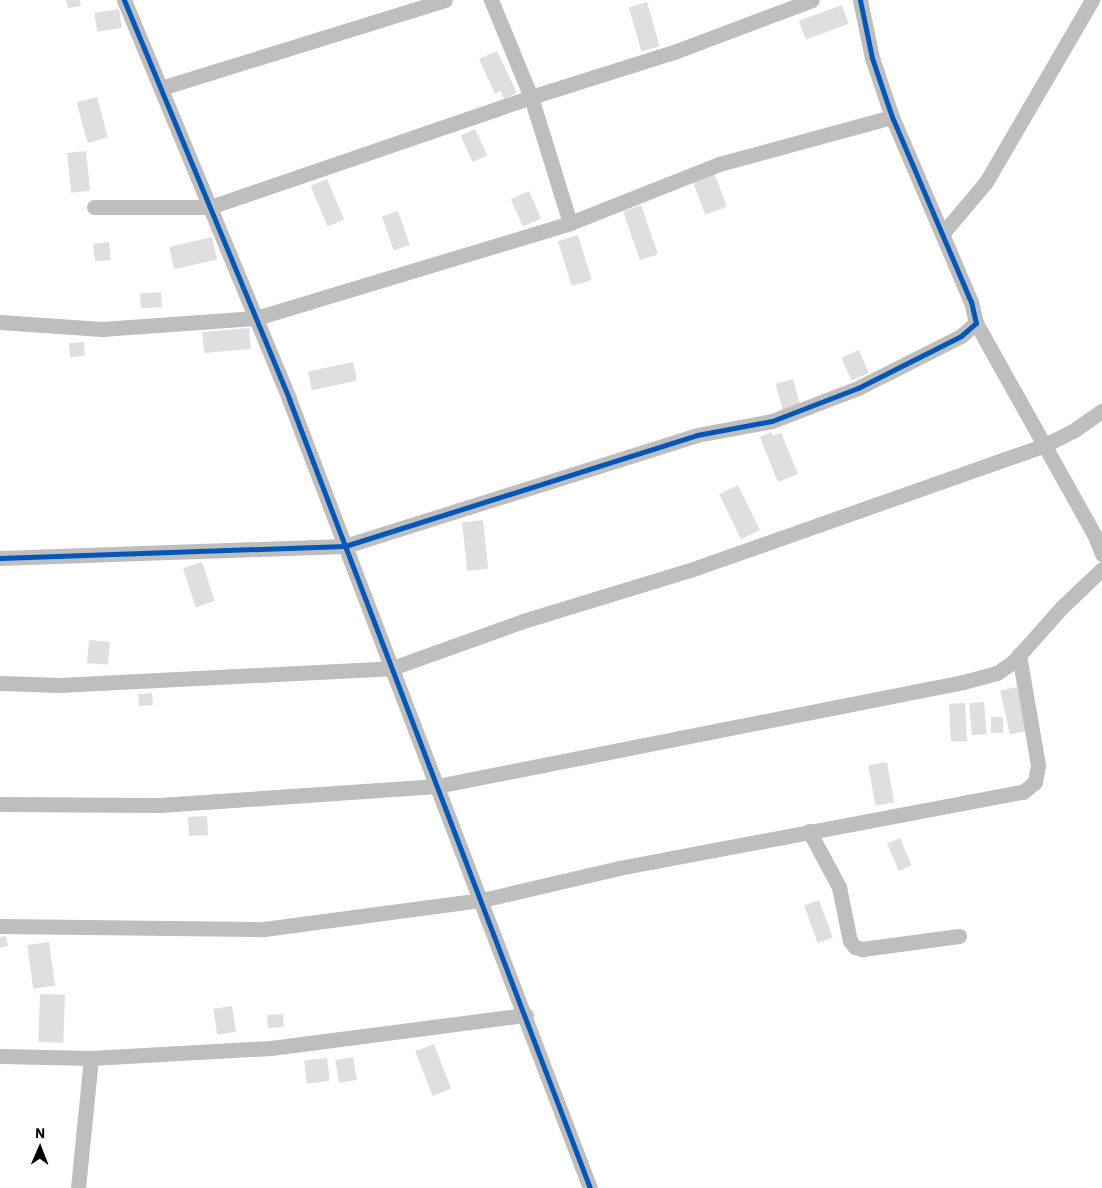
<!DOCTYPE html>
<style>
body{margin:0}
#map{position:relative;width:1102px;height:1188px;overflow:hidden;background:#fff;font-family:"IBM Plex Sans",sans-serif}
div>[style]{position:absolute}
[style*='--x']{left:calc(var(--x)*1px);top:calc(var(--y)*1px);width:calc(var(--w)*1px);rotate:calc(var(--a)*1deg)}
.building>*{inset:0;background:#dfdfdf;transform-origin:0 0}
.minor>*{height:15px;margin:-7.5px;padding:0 7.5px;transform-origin:7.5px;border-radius:7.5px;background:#bebebe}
.cycleway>*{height:5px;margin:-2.5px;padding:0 2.5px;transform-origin:2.5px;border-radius:2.5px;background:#0057b8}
span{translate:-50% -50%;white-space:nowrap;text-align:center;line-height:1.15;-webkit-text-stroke:4px #fff;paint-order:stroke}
.north{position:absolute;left:15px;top:1123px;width:50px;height:50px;-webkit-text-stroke:4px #fff;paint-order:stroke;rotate:1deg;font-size:14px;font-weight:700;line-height:20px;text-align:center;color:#000}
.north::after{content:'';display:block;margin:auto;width:18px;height:22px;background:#000;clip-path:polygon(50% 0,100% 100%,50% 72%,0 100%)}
</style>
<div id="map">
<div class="building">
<i style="clip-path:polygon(66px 0,80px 0,81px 6px,68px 8px)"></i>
<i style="left:647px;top:2px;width:46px;height:19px;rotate:74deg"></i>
<i style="left:842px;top:5px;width:20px;height:46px;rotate:70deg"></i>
<i style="left:119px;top:9px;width:19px;height:25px;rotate:81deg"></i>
<i style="clip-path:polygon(497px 51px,517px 93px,504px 99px,501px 91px,495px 94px,479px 59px)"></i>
<i style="left:97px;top:97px;width:42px;height:21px;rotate:75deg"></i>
<i style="left:475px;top:129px;width:29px;height:16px;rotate:65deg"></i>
<i style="left:86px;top:151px;width:40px;height:19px;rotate:84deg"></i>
<i style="left:714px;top:173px;width:36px;height:23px;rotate:69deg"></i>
<i style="left:327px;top:179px;width:44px;height:18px;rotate:67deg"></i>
<i style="left:529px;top:191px;width:30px;height:20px;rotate:66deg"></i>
<i style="left:641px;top:205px;width:52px;height:19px;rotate:71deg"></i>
<i style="left:398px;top:211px;width:36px;height:17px;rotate:71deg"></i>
<i style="left:578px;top:235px;width:47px;height:21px;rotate:73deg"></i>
<i style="left:212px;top:237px;width:23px;height:44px;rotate:77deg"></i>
<i style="left:109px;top:242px;width:18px;height:16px;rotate:84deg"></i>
<i style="left:161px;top:292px;width:15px;height:21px;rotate:86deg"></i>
<i style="left:249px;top:328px;width:21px;height:47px;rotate:85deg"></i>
<i style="left:84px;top:342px;width:14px;height:15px;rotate:86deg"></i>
<i style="left:859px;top:350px;width:25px;height:19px;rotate:67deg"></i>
<i style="left:353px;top:362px;width:19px;height:46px;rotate:78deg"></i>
<i style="left:793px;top:379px;width:28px;height:18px;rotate:75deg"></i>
<i style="clip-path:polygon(771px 432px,773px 436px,781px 433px,798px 474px,778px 482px,760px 437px)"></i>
<i style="left:738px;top:485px;width:50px;height:21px;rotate:64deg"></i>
<i style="left:483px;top:520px;width:49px;height:21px;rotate:84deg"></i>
<i style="left:202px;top:562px;width:41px;height:20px;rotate:72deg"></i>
<i style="left:89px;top:640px;width:21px;height:23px;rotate:5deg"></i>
<i style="left:1017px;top:687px;width:45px;height:17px;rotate:78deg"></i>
<i style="left:152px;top:693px;width:12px;height:14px;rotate:85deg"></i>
<i style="left:984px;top:702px;width:32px;height:15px;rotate:85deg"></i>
<i style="left:965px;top:703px;width:38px;height:16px;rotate:87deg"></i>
<i style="left:991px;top:717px;width:12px;height:16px"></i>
<i style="left:887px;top:762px;width:41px;height:19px;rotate:80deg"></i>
<i style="left:207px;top:816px;width:19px;height:19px;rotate:87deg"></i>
<i style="left:900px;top:838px;width:30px;height:14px;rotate:67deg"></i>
<i style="left:819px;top:900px;width:40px;height:16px;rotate:70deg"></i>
<i style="clip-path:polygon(6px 936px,8px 946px,0 948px,0 937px)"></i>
<i style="left:49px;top:942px;width:44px;height:22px;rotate:82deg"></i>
<i style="left:40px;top:994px;width:25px;height:48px;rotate:2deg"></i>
<i style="left:232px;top:1006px;width:26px;height:19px;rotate:81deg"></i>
<i style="left:283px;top:1014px;width:13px;height:16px;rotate:86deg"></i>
<i style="left:434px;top:1044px;width:48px;height:20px;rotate:69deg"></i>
<i style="left:353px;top:1057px;width:23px;height:18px;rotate:80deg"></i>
<i style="left:327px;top:1058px;width:23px;height:23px;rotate:83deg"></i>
</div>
<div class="minor">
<i style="--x:124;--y:0;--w:432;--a:67.5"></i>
<i style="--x:289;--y:399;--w:844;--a:69.12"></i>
<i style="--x:491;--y:0;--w:105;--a:67.6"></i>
<i style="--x:531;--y:97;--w:132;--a:72.8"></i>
<i style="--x:161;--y:88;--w:297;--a:-17.2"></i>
<i style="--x:94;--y:207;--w:116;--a:0"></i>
<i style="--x:210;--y:207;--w:339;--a:-18.9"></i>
<i style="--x:531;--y:97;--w:150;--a:-17.5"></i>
<i style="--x:674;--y:52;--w:147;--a:-20.6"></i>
<i style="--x:943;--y:233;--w:67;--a:-49.9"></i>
<i style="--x:986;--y:182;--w:211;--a:-59.8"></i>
<i style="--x:0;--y:322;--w:102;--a:3.9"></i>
<i style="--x:102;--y:329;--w:154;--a:-4.1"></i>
<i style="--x:256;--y:318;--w:328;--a:-16.8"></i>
<i style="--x:570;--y:223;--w:160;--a:-21.6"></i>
<i style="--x:719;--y:164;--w:179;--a:-15.2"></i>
<i style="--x:976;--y:323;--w:242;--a:60.8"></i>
<i style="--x:1094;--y:534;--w:22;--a:68"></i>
<i style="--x:0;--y:558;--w:345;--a:-2"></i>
<i style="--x:345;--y:546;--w:369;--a:-17.5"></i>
<i style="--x:697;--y:435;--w:76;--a:-10.6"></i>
<i style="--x:772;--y:421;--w:92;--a:-21"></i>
<i style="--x:858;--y:388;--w:115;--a:-26.8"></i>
<i style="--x:961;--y:336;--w:20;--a:-41"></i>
<i style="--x:976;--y:323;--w:22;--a:-103"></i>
<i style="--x:971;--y:302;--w:201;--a:-113.1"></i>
<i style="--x:892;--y:117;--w:62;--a:-108.7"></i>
<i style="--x:872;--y:58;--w:59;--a:-101.7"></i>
<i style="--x:0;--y:683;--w:60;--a:1.9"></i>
<i style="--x:60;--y:685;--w:332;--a:-2.9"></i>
<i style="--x:392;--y:668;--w:139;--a:-19.7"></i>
<i style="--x:523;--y:621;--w:181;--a:-17"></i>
<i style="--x:696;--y:568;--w:370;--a:-19.4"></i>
<i style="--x:1045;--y:445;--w:31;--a:-27"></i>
<i style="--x:1073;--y:431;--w:35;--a:-35"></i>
<i style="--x:0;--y:804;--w:160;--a:0.4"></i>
<i style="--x:160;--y:805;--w:278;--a:-3.9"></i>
<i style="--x:437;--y:786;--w:536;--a:-11.18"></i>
<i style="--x:963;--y:682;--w:35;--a:-15"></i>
<i style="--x:997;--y:673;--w:19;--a:-35"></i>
<i style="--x:1013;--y:662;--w:74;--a:-48.3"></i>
<i style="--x:1062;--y:607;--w:55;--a:-43.5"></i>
<i style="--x:809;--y:831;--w:64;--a:61.8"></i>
<i style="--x:839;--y:887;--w:55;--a:78.5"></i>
<i style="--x:850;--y:941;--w:8;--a:50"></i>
<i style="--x:855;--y:947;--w:7;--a:16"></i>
<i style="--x:862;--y:949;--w:98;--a:-7.6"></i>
<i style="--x:0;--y:926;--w:264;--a:0.7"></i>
<i style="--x:264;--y:929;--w:220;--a:-7.6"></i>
<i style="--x:482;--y:900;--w:141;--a:-13.1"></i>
<i style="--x:619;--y:868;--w:411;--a:-10.7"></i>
<i style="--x:1023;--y:792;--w:16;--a:-40"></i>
<i style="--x:1035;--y:782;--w:17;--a:-80"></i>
<i style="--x:1038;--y:765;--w:112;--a:-99.8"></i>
<i style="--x:0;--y:1056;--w:91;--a:1.3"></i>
<i style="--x:91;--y:1058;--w:180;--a:-3.2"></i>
<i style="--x:271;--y:1048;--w:257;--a:-7.4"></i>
<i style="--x:78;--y:1188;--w:131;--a:-84.3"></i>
</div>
<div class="cycleway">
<i style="--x:124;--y:0;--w:432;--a:67.5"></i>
<i style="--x:289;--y:399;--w:844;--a:69.12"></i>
<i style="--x:0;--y:558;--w:345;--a:-2"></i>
<i style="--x:345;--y:546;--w:369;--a:-17.5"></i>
<i style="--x:697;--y:435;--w:76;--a:-10.6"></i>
<i style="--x:772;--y:421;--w:92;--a:-21"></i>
<i style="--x:858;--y:388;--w:115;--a:-26.8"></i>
<i style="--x:961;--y:336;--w:20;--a:-41"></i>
<i style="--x:976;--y:323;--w:22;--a:-103"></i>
<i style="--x:971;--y:302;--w:201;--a:-113.1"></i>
<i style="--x:892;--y:117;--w:62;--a:-108.7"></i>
<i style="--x:872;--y:58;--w:59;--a:-101.7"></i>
</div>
<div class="north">N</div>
</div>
